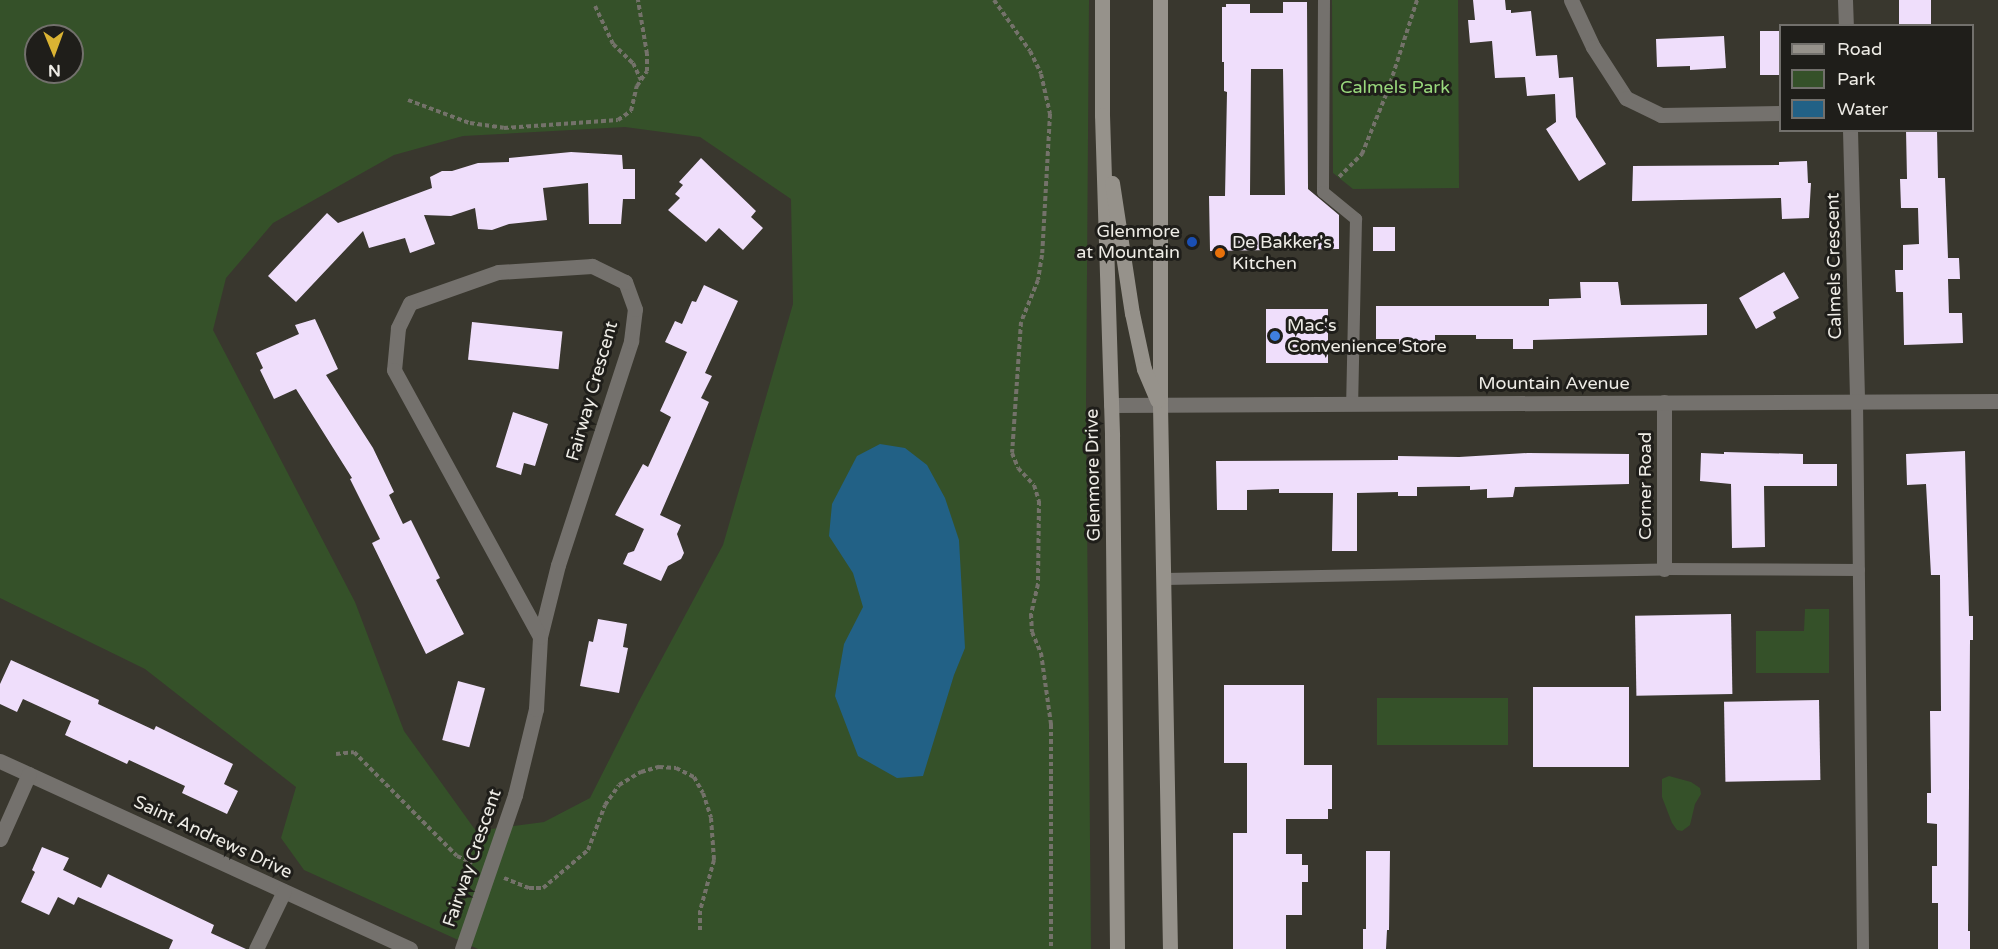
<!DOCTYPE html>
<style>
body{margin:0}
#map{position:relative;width:1998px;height:949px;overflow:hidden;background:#39372e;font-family:"Varela Round",sans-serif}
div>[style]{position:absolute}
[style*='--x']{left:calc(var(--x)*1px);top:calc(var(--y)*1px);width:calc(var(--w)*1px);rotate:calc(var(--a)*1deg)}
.green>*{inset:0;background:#355129;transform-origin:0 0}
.water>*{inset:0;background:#226186}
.building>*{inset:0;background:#efdefb;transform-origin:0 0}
.path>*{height:4px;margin-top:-2px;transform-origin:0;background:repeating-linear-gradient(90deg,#74726a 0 4.5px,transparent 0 7.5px)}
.lane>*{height:12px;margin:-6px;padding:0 6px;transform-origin:6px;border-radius:6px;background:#74716d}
.street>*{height:15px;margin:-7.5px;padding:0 7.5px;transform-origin:7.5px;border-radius:7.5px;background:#74716d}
.secondary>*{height:15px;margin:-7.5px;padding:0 7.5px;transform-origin:7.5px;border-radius:7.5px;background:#96928b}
.dots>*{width:16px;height:16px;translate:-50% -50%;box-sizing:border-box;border:3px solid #1f1e1a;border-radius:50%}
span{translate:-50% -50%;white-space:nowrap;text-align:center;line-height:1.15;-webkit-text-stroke:6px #1f1e1a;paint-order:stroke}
.park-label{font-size:18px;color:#99d97d}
.poi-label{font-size:18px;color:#eeece6}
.right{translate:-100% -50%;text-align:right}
.left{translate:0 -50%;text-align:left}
.street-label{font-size:18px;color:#eeece6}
.legend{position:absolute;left:1779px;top:24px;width:195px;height:108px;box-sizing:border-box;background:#1f1e1a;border:2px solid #72706c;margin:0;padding:8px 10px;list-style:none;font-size:18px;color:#eeece6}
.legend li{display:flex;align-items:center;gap:12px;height:30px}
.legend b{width:30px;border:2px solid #72706c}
.north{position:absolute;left:24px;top:24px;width:60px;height:60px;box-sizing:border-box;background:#1f1e1a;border:2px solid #72706c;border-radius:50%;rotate:179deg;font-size:16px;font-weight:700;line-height:24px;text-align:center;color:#eeece6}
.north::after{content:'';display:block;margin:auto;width:21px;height:27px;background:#dab333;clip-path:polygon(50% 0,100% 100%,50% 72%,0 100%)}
</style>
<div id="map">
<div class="green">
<i style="clip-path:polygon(evenodd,0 0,1089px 0,1086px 408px,1091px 949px,478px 949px,304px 870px,281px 838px,296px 787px,145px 669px,0 598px,0 0,36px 36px,72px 36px,72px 72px,36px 72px,36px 36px,0 0,625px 127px,700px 137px,791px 199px,793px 304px,723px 545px,639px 701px,590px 798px,544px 822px,476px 831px,404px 731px,355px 602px,213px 330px,226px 278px,273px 223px,394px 155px,463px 136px,625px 127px)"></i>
<i style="clip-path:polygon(1332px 0,1458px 0,1459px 188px,1353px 189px,1333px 173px)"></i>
<i style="clip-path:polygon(1805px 609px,1829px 609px,1829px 673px,1756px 673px,1756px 631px,1804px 631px)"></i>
<i style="left:1377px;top:698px;width:131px;height:47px"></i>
<i style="clip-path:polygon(1669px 776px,1691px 782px,1700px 788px,1701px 794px,1695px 804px,1690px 825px,1682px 831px,1677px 830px,1672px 823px,1662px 797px,1662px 779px)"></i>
</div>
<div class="water">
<i style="clip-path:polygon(880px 444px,905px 448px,927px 465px,945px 498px,959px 540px,965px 648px,954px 675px,923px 776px,897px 778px,858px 756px,835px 696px,844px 644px,863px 607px,853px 573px,829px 536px,832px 504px,857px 456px)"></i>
</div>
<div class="building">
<i style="clip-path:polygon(1473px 0,1505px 0,1506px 10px,1511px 10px,1511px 13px,1531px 11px,1536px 56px,1557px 55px,1559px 78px,1573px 77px,1576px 117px,1606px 164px,1579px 181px,1546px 129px,1556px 122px,1555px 94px,1527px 96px,1525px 77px,1495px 78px,1492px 41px,1470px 43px,1468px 20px,1475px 20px)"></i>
<i style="left:1899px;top:0;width:32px;height:26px"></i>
<i style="clip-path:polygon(evenodd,1283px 2px,1307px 2px,1308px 189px,1339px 215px,1339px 249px,1210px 251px,1209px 196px,1225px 196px,1227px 92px,1224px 91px,1224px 62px,1222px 62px,1222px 7px,1226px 7px,1226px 4px,1250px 4px,1250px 13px,1283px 13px,1283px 2px,1251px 69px,1283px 69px,1285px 195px,1250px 195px,1251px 69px)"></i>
<i style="left:1760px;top:31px;width:20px;height:44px"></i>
<i style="clip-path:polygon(1724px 36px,1726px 68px,1690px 70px,1690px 66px,1657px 67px,1656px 39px)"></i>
<i style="clip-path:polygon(1906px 130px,1937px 130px,1938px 178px,1945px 178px,1948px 258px,1959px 258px,1960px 279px,1948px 279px,1949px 313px,1962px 313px,1963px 343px,1904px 345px,1903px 292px,1896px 292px,1895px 270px,1903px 270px,1903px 245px,1919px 244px,1918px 208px,1901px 208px,1900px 179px,1907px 179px)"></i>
<i style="clip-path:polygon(571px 152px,622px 155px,623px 169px,635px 169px,635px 199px,623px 199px,621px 224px,589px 224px,588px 183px,543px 188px,547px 220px,509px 224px,492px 230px,478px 229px,475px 208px,451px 216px,424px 215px,435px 244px,410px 253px,405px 238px,369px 248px,363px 231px,296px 302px,268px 276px,327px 213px,338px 223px,432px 188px,430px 177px,442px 171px,452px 171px,478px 163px,509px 162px,509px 158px)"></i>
<i style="clip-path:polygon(701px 158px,756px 211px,751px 217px,763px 228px,743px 250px,719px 228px,706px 242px,668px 210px,680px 198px,675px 194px,683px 185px,679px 182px)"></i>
<i style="clip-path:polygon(1807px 161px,1808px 183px,1811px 183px,1809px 218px,1782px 219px,1781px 198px,1632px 201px,1633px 166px,1779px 165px,1779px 162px)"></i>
<i style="left:1373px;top:227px;width:22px;height:24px"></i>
<i style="clip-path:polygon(1784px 272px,1799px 298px,1773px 312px,1776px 318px,1756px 329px,1739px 298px)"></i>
<i style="clip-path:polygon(1580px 282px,1618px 282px,1621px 305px,1707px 304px,1707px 335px,1533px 340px,1533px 349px,1513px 349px,1513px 339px,1476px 339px,1476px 335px,1435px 335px,1435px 344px,1399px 344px,1399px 339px,1376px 339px,1376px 306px,1549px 306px,1549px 299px,1581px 298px)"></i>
<i style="clip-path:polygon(704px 285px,738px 301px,705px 373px,712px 376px,701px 398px,709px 402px,660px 515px,681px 525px,677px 534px,684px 553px,681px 559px,668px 566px,661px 581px,623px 564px,628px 553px,634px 551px,644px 529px,615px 515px,643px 464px,648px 467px,671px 417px,660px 411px,687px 352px,665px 342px,675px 321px,682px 324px,692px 301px,696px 302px)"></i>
<i style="left:1266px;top:309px;width:62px;height:54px"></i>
<i style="clip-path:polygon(315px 319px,338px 369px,326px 375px,373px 448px,394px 492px,389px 495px,403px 524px,411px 520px,440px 578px,436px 580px,464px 634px,426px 654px,372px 543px,380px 539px,350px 479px,352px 478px,296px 389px,274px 399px,260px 370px,263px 368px,256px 353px,299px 334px,295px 325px)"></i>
<i style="left:472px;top:322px;width:91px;height:38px;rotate:6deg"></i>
<i style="clip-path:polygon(513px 412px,548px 424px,535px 466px,524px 463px,521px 475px,496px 467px)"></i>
<i style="clip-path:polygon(1965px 451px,1969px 616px,1973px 616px,1973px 640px,1970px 640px,1968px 931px,1970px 931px,1970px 949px,1938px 949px,1938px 903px,1932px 903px,1932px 866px,1937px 866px,1937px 824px,1927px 823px,1927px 793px,1931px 793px,1930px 711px,1941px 711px,1940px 575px,1931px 575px,1926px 484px,1907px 485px,1906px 454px)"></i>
<i style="clip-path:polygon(1724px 452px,1803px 454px,1803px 464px,1837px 464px,1837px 486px,1764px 486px,1765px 547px,1732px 548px,1731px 484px,1700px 481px,1701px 453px,1724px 454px)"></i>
<i style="clip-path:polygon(1528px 453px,1629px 454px,1629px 484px,1515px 487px,1513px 497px,1487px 498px,1487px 489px,1470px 490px,1470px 486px,1417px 487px,1417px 496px,1398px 496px,1398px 492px,1357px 493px,1357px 551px,1332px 551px,1333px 493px,1279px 493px,1279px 489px,1247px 490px,1247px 510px,1217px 510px,1216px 461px,1398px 460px,1398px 456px,1459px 457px)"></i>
<i style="left:1731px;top:614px;width:80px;height:96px;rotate:89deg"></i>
<i style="clip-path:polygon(598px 619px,627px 624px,623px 647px,628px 648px,619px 693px,580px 686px,589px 641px,593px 642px)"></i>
<i style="clip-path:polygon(11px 660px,99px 700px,98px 704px,154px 730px,156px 726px,233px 764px,224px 784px,238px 791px,227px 814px,182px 793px,185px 786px,129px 760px,127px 764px,65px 735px,71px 721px,23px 699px,17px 712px,0 704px,0 684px)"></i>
<i style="left:458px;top:681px;width:28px;height:61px;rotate:15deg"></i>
<i style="clip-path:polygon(1224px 685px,1304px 685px,1304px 765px,1332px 765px,1332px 809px,1328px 809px,1328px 819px,1286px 819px,1286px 854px,1302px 854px,1302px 865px,1308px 865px,1308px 882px,1302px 882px,1302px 915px,1286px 915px,1286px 949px,1233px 949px,1233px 833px,1247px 833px,1247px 763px,1224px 763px)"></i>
<i style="left:1629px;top:687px;width:80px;height:96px;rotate:90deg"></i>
<i style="left:1819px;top:700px;width:80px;height:95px;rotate:89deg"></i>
<i style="clip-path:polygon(42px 847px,69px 858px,63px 870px,101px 888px,108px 874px,214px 925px,211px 933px,246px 949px,169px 949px,173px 940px,78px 897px,74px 905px,58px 897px,49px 915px,21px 902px,35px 872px,32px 870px)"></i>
<i style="clip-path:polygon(1366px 851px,1390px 851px,1389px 930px,1387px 930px,1386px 949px,1363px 949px,1363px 929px,1366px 929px)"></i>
</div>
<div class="path">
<i style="--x:994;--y:0;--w:62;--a:54.8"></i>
<i style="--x:1030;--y:51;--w:25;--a:64"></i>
<i style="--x:1041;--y:74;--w:41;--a:77.3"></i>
<i style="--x:1050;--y:114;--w:141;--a:93.2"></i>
<i style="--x:1042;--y:255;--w:25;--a:99"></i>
<i style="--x:1038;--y:280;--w:45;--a:112"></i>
<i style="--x:1021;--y:322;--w:131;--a:93.9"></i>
<i style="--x:1012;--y:453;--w:16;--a:68"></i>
<i style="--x:1018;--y:468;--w:23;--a:47"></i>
<i style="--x:1034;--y:485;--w:17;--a:73"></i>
<i style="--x:1039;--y:501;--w:83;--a:90.7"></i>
<i style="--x:1038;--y:584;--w:31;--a:103"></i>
<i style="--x:1031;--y:614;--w:18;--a:87"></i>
<i style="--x:1032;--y:632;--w:23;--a:67"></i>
<i style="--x:1041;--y:653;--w:72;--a:82"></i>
<i style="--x:1051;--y:724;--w:225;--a:90"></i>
<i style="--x:595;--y:6;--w:42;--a:64.7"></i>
<i style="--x:613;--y:44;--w:28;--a:44"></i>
<i style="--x:633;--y:63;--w:19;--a:65"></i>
<i style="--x:408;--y:100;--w:66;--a:20.4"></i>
<i style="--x:470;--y:123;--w:34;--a:8"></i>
<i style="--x:504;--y:128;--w:114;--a:-4"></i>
<i style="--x:618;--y:120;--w:16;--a:-35"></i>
<i style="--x:631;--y:111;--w:26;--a:-77"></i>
<i style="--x:637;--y:86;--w:18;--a:-56"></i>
<i style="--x:647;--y:71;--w:17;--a:-90"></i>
<i style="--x:647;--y:54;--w:55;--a:-99.5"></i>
<i style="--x:1339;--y:177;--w:33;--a:-45"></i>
<i style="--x:1362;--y:154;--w:69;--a:-67.9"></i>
<i style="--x:1388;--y:90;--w:95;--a:-72.1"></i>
<i style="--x:336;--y:754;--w:18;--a:-6"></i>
<i style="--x:354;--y:752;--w:146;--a:45.3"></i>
<i style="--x:457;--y:856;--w:17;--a:24"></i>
<i style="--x:504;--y:878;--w:27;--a:22"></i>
<i style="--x:529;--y:888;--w:14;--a:0"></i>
<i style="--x:543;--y:888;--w:59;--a:-40.2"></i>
<i style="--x:588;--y:850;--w:48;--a:-69.3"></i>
<i style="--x:605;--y:805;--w:24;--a:-55"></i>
<i style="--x:619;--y:785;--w:26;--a:-31"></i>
<i style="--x:641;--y:772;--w:19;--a:-16"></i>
<i style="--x:659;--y:767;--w:17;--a:3"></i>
<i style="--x:676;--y:768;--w:20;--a:27"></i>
<i style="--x:694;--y:777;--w:18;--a:61"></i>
<i style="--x:703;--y:793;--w:26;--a:72"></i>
<i style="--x:711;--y:818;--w:42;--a:85.9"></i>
<i style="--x:714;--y:860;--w:53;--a:105.4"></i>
<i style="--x:700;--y:911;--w:20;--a:90"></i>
</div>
<div class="lane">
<i style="--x:1324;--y:0;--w:192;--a:90.3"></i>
<i style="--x:1323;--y:192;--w:43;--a:39.3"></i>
<i style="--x:1356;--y:219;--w:185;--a:91.2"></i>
<i style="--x:1857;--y:401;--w:548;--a:89.37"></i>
<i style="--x:1165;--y:579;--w:499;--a:-1.1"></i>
<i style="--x:1664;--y:569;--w:195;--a:0.3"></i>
</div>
<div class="street">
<i style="--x:1571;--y:0;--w:52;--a:64.9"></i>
<i style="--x:1593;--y:47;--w:61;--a:57.1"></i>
<i style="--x:1626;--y:98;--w:39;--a:26"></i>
<i style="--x:1661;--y:115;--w:119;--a:-1"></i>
<i style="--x:1845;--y:0;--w:26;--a:88"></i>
<i style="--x:1850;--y:130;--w:271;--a:88.5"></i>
<i style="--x:1664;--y:402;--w:167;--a:90"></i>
<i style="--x:1111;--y:405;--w:887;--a:-0.26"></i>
<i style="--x:0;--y:761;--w:451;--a:24.6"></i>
<i style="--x:0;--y:839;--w:71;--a:-66"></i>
<i style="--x:256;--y:949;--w:64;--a:-64.2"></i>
<i style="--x:462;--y:949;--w:163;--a:-71"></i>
<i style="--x:515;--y:795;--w:89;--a:-76.3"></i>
<i style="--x:536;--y:709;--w:72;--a:-86.8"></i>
<i style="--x:540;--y:637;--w:74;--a:-76"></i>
<i style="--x:558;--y:565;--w:236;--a:-71.9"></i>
<i style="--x:631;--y:341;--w:32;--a:-83"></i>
<i style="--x:635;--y:309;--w:29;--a:-110"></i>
<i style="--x:625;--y:282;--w:37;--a:-154"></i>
<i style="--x:592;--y:266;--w:94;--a:176.3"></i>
<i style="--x:498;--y:272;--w:93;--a:160.6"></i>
<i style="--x:410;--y:303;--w:28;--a:116"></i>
<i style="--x:398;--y:328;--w:42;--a:95.4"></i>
<i style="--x:394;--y:370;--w:304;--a:61.3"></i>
</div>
<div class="secondary">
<i style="--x:1102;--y:0;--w:115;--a:90"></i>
<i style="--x:1102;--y:115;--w:321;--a:88.2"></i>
<i style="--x:1112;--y:436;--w:513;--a:89.44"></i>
<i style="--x:1160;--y:0;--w:405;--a:90"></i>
<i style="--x:1160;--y:405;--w:544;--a:88.95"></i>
<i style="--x:1112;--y:183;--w:132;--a:81.3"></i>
<i style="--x:1132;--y:313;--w:57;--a:77.9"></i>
<i style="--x:1144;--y:369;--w:34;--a:67"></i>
</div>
<div class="dots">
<i style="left:1192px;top:242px;background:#1a4fb4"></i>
<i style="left:1220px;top:253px;background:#e8710a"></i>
<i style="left:1275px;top:336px;background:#3f7fe0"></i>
</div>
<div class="park-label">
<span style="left:1395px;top:87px">Calmels Park</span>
</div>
<div class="poi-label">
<span class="right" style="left:1180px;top:242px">Glenmore<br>at Mountain</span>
<span class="left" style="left:1232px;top:253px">De Bakker's<br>Kitchen</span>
<span class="left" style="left:1287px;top:336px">Mac's<br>Convenience Store</span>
</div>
<div class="street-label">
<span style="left:1834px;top:266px;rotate:-91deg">Calmels Crescent</span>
<span style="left:1554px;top:383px">Mountain Avenue</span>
<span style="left:592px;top:391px;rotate:-74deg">Fairway Crescent</span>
<span style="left:1093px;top:475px;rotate:-91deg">Glenmore Drive</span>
<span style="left:1645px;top:486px;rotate:-90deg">Corner Road</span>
<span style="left:213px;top:837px;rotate:25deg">Saint Andrews Drive</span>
<span style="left:472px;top:858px;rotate:-71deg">Fairway Crescent</span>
</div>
<ul class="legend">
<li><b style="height:8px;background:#96928b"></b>Road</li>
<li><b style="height:16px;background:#355129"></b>Park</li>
<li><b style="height:16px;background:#226186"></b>Water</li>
</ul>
<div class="north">N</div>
</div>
